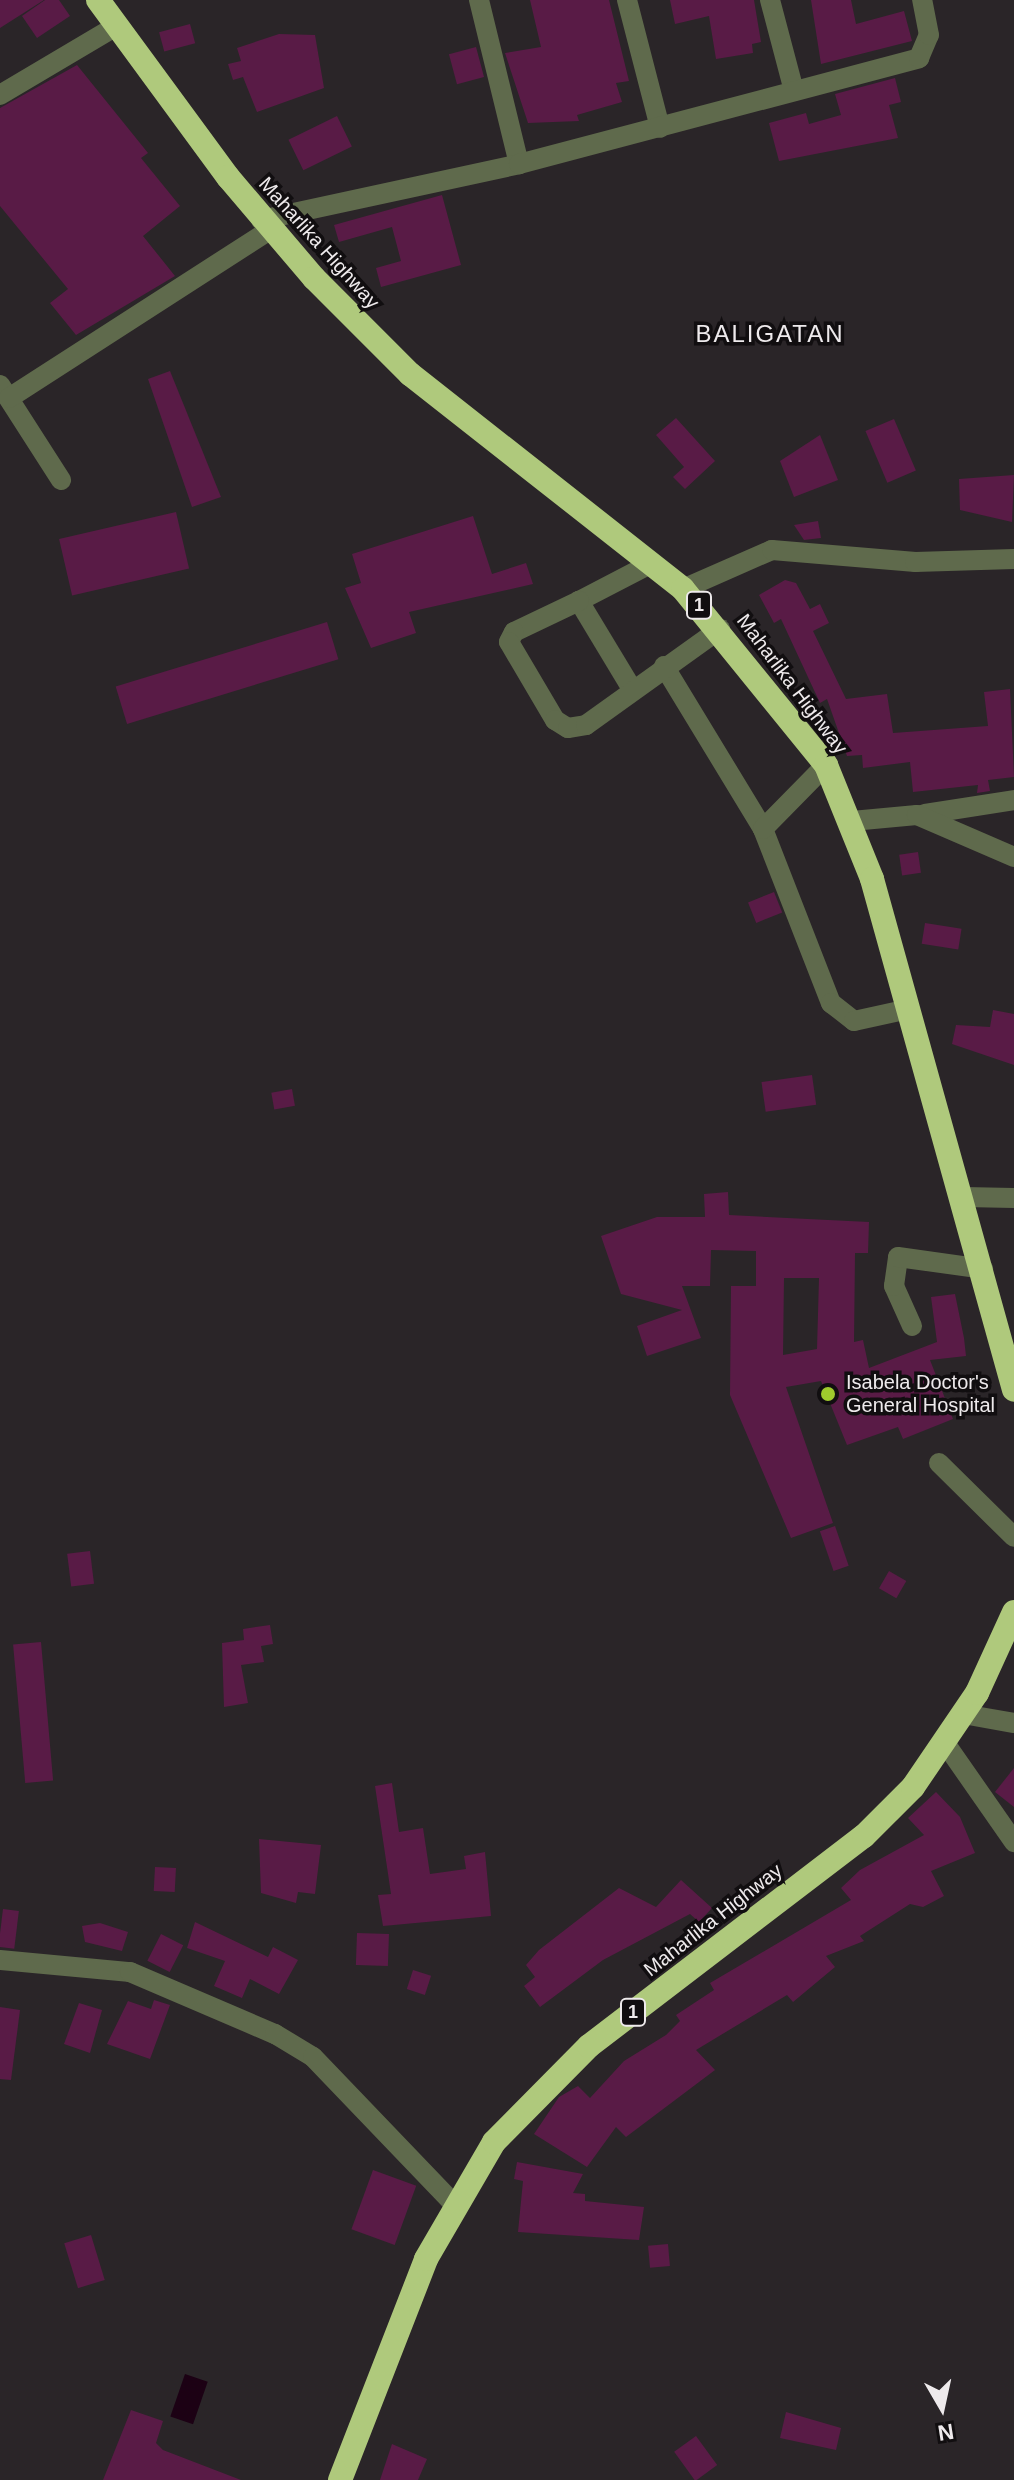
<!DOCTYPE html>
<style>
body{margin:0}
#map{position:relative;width:1014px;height:2480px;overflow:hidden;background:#2a2528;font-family:Helvetica,sans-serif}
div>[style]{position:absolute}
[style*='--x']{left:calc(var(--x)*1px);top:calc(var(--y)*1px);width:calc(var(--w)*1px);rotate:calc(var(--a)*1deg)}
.water>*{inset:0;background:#1c0114;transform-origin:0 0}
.building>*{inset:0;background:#591b46;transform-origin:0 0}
.minor>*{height:20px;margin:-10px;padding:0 10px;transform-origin:10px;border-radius:10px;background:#5f6a4c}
.highway>*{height:24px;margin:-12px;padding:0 12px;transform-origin:12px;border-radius:12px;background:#afc97c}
.dots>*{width:22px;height:22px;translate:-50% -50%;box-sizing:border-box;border:4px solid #110e10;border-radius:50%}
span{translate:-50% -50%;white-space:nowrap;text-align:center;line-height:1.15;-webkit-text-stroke:7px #110e10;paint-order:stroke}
.shield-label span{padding:2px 6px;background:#110e10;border:2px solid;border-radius:6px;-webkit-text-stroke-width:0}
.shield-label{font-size:18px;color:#eeeaec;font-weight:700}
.street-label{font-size:20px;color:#eeeaec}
.poi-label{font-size:20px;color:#eeeaec}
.left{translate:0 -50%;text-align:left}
.quarter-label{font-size:24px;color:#eeeaec;letter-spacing:2px}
.north{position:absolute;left:902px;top:2368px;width:80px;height:80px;-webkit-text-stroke:6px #110e10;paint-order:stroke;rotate:171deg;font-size:22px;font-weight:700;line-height:32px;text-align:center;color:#eeeaec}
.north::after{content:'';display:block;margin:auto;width:28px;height:36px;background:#eeeaec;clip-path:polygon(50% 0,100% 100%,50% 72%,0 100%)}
</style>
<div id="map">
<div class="water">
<i style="left:185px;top:2374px;width:24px;height:45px;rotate:19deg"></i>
</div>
<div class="building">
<i style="clip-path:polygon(0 0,44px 0,0 28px)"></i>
<i style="clip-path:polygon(45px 0,59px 0,70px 16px,37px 38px,22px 16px)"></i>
<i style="clip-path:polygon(530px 0,609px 0,629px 81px,616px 83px,622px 102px,577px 115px,579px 121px,528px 123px,505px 53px,541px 47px)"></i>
<i style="clip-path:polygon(670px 0,754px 0,761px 42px,752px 44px,753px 53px,716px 59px,709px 16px,675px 24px)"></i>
<i style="clip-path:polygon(811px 0,851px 0,856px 24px,904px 11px,912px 41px,821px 64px)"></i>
<i style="left:190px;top:24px;width:20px;height:32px;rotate:75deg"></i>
<i style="clip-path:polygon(279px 34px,315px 35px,324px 88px,257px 112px,243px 77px,233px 80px,228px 64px,241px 61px,237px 48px)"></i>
<i style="left:476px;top:47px;width:31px;height:28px;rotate:75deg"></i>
<i style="clip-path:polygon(77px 65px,148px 153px,141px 158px,180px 206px,143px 236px,175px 276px,76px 335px,50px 303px,68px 289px,0 206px,0 108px)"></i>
<i style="clip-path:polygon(895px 78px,901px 102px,889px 105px,898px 138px,779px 161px,769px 123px,806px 113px,809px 124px,841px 115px,835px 94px)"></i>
<i style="left:337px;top:116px;width:34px;height:54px;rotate:64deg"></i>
<i style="clip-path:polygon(442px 195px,461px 265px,381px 287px,376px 268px,401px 261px,392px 227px,339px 242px,334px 225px)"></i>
<i style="clip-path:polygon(170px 371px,221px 497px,192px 507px,148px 379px)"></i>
<i style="clip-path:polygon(676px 418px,715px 461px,685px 489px,673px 477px,684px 467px,656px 435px)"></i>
<i style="left:894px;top:419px;width:56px;height:31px;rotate:67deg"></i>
<i style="clip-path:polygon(820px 435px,838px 480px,794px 497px,780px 461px)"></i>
<i style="clip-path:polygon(1014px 475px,1012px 522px,960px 510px,959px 479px)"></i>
<i style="left:176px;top:512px;width:58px;height:120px;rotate:77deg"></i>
<i style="clip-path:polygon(473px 516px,492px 574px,526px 563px,533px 584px,409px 612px,416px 633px,371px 648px,345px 588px,361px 583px,352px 554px)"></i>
<i style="clip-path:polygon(818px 521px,821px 538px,804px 540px,794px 525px)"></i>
<i style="clip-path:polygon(785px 580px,796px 583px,810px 609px,820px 604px,829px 623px,813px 631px,846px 699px,887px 694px,893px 733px,988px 726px,984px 692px,1010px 689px,1014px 777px,988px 780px,990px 791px,977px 793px,978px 785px,913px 792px,910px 762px,863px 768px,862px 755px,847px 756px,827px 699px,820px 703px,781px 619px,774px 623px,759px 595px)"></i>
<i style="left:327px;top:622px;width:39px;height:221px;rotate:73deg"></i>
<i style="left:918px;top:852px;width:21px;height:19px;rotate:82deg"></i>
<i style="left:774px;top:892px;width:22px;height:28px;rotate:68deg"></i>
<i style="left:925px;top:923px;width:37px;height:21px;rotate:9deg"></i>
<i style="clip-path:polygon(993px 1010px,1014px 1014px,1014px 1065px,952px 1044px,956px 1025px,990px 1027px)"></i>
<i style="left:812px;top:1075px;width:30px;height:51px;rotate:82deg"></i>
<i style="left:292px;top:1089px;width:17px;height:21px;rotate:80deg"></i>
<i style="clip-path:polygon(evenodd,728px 1192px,729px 1215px,869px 1222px,868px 1253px,855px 1253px,854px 1342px,863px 1340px,869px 1368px,937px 1342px,931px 1297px,955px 1294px,964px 1338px,966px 1356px,930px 1360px,953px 1419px,903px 1439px,898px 1427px,847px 1445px,821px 1381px,786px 1387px,833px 1523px,791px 1538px,730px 1395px,731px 1286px,756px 1286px,756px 1251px,711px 1250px,710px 1286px,682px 1286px,701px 1338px,647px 1356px,637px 1326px,682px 1310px,621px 1294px,601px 1236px,657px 1217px,705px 1217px,704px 1194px,728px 1192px,784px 1278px,819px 1278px,817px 1349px,783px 1355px,784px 1278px)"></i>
<i style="left:835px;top:1526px;width:42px;height:16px;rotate:71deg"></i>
<i style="left:90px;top:1551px;width:33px;height:23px;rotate:83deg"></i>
<i style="left:889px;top:1571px;width:20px;height:20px;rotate:30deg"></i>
<i style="clip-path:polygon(270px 1625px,273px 1644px,261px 1646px,264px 1662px,241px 1665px,248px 1703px,224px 1707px,222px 1643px,244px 1640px,243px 1629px)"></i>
<i style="left:41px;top:1642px;width:139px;height:28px;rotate:85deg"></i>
<i style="clip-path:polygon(1014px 1768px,1014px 1807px,995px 1792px)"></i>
<i style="clip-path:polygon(392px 1783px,399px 1832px,423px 1828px,430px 1874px,466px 1869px,464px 1856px,485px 1852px,491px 1916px,383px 1926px,378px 1895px,391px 1894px,375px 1786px)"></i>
<i style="clip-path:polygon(936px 1792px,960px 1817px,975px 1853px,931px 1871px,944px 1896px,923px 1907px,910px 1904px,860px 1936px,864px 1941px,826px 1956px,835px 1967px,793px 2002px,787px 1995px,696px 2050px,715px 2070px,626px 2137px,616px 2127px,587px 2167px,534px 2134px,559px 2097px,578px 2086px,590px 2098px,624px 2061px,666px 2035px,680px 2021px,676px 2015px,714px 1990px,710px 1983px,851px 1900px,841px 1888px,860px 1870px,924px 1835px,908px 1818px)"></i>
<i style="clip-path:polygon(259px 1839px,321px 1845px,315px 1894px,298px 1892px,296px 1903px,261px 1893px)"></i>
<i style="left:155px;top:1867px;width:21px;height:24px;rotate:3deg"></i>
<i style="clip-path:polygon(681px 1880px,712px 1908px,699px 1922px,690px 1914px,603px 1960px,540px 2007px,524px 1986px,535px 1977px,526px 1965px,539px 1950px,619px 1888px,656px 1907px)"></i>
<i style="left:3px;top:1909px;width:16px;height:38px;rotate:7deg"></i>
<i style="clip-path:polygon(195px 1922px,268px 1957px,273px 1947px,298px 1960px,279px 1994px,250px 1979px,242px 1998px,214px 1986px,225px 1961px,187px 1948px)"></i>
<i style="clip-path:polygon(100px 1923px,128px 1932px,122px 1951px,85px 1942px,82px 1926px)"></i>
<i style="left:357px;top:1933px;width:32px;height:32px;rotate:2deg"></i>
<i style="left:161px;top:1934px;width:25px;height:30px;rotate:27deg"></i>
<i style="left:413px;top:1970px;width:19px;height:20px;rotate:18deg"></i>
<i style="clip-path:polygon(154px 2000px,170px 2005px,150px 2059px,107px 2044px,128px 2001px,151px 2009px)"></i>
<i style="clip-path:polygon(79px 2003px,102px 2010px,90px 2053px,64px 2044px)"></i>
<i style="clip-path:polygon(0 2007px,20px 2010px,11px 2080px,0 2079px)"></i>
<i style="clip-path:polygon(517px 2162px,583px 2174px,573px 2193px,585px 2194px,585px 2201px,644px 2207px,639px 2240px,518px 2232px,523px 2181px,514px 2179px)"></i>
<i style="left:373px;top:2170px;width:46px;height:63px;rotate:20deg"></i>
<i style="left:91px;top:2235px;width:47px;height:28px;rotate:73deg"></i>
<i style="left:668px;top:2244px;width:22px;height:20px;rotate:85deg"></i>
<i style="clip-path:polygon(131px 2410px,163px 2421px,156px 2443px,163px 2450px,241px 2480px,103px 2480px)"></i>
<i style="clip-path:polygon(786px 2412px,841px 2428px,836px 2450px,780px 2438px)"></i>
<i style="left:696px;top:2436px;width:36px;height:27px;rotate:54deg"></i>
<i style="clip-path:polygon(392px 2444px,427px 2459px,418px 2480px,380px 2480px)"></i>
</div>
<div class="minor">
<i style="--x:479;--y:0;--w:169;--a:76.3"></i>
<i style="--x:627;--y:0;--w:132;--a:75.5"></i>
<i style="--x:770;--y:0;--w:94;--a:75.2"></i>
<i style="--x:0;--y:95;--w:135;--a:-30.7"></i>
<i style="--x:261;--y:220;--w:264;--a:-12.2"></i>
<i style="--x:519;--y:164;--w:414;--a:-14.8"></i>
<i style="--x:919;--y:58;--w:25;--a:-67"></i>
<i style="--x:929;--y:35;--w:36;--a:-101"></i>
<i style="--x:0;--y:385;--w:113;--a:57.3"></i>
<i style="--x:9;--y:398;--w:310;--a:-32.8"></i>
<i style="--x:683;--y:589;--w:97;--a:-23.7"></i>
<i style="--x:772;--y:550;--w:144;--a:4.8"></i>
<i style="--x:915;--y:562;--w:99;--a:-1.7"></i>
<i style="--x:579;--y:601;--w:80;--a:-27.5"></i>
<i style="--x:664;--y:666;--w:191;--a:58.7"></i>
<i style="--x:763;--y:829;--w:187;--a:68.7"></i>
<i style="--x:831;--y:1003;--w:29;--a:38"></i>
<i style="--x:854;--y:1021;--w:56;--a:-12.3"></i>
<i style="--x:632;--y:689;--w:103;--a:-121.1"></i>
<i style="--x:579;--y:601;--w:72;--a:154.5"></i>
<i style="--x:514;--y:632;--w:11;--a:117"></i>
<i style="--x:509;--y:642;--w:91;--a:59.5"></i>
<i style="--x:555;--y:720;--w:15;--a:32"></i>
<i style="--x:568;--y:728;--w:18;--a:-9"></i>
<i style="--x:586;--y:725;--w:165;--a:-35.6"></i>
<i style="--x:925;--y:814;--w:90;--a:-8.9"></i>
<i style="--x:852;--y:821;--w:65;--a:-5.3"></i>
<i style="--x:917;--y:815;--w:106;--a:23.4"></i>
<i style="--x:763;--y:829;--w:90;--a:-45.5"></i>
<i style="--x:964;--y:1197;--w:50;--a:1.1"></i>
<i style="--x:912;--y:1326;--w:44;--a:-114.2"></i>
<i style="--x:894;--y:1286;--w:29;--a:-82"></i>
<i style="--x:898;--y:1257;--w:86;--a:8"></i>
<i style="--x:939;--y:1463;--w:105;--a:44.6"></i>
<i style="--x:963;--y:1714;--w:52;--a:10"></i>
<i style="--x:945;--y:1743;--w:121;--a:55.1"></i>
<i style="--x:0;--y:1960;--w:131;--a:5.3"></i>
<i style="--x:130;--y:1972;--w:158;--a:23.2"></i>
<i style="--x:275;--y:2034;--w:44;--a:31.2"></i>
<i style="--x:313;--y:2057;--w:204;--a:46.2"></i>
</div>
<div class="highway">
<i style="--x:98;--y:0;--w:220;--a:53.7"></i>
<i style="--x:228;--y:177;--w:133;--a:49.6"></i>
<i style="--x:314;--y:278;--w:136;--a:45"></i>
<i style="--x:410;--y:374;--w:347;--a:38.2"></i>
<i style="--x:683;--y:589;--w:227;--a:50.9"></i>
<i style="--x:826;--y:765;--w:123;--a:68"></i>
<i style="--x:872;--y:879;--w:530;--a:74.47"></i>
<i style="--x:340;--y:2480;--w:237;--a:-68.7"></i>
<i style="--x:426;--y:2259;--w:135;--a:-59.8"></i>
<i style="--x:494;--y:2142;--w:135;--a:-45.3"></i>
<i style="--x:589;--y:2046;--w:346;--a:-37.4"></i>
<i style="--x:864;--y:1836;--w:69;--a:-45"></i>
<i style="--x:913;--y:1787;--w:114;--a:-55.8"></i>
<i style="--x:977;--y:1693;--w:89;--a:-65.4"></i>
</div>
<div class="dots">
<i style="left:828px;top:1394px;background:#9fca2d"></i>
</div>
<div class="shield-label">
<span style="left:699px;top:605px">1</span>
<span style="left:633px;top:2012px">1</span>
</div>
<div class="street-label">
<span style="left:319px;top:243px;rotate:48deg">Maharlika Highway</span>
<span style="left:792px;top:684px;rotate:53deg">Maharlika Highway</span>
<span style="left:713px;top:1920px;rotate:-38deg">Maharlika Highway</span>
</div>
<div class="poi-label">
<span class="left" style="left:846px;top:1394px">Isabela Doctor's<br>General Hospital</span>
</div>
<div class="quarter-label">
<span style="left:770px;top:334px">BALIGATAN</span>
</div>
<div class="north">N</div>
</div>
